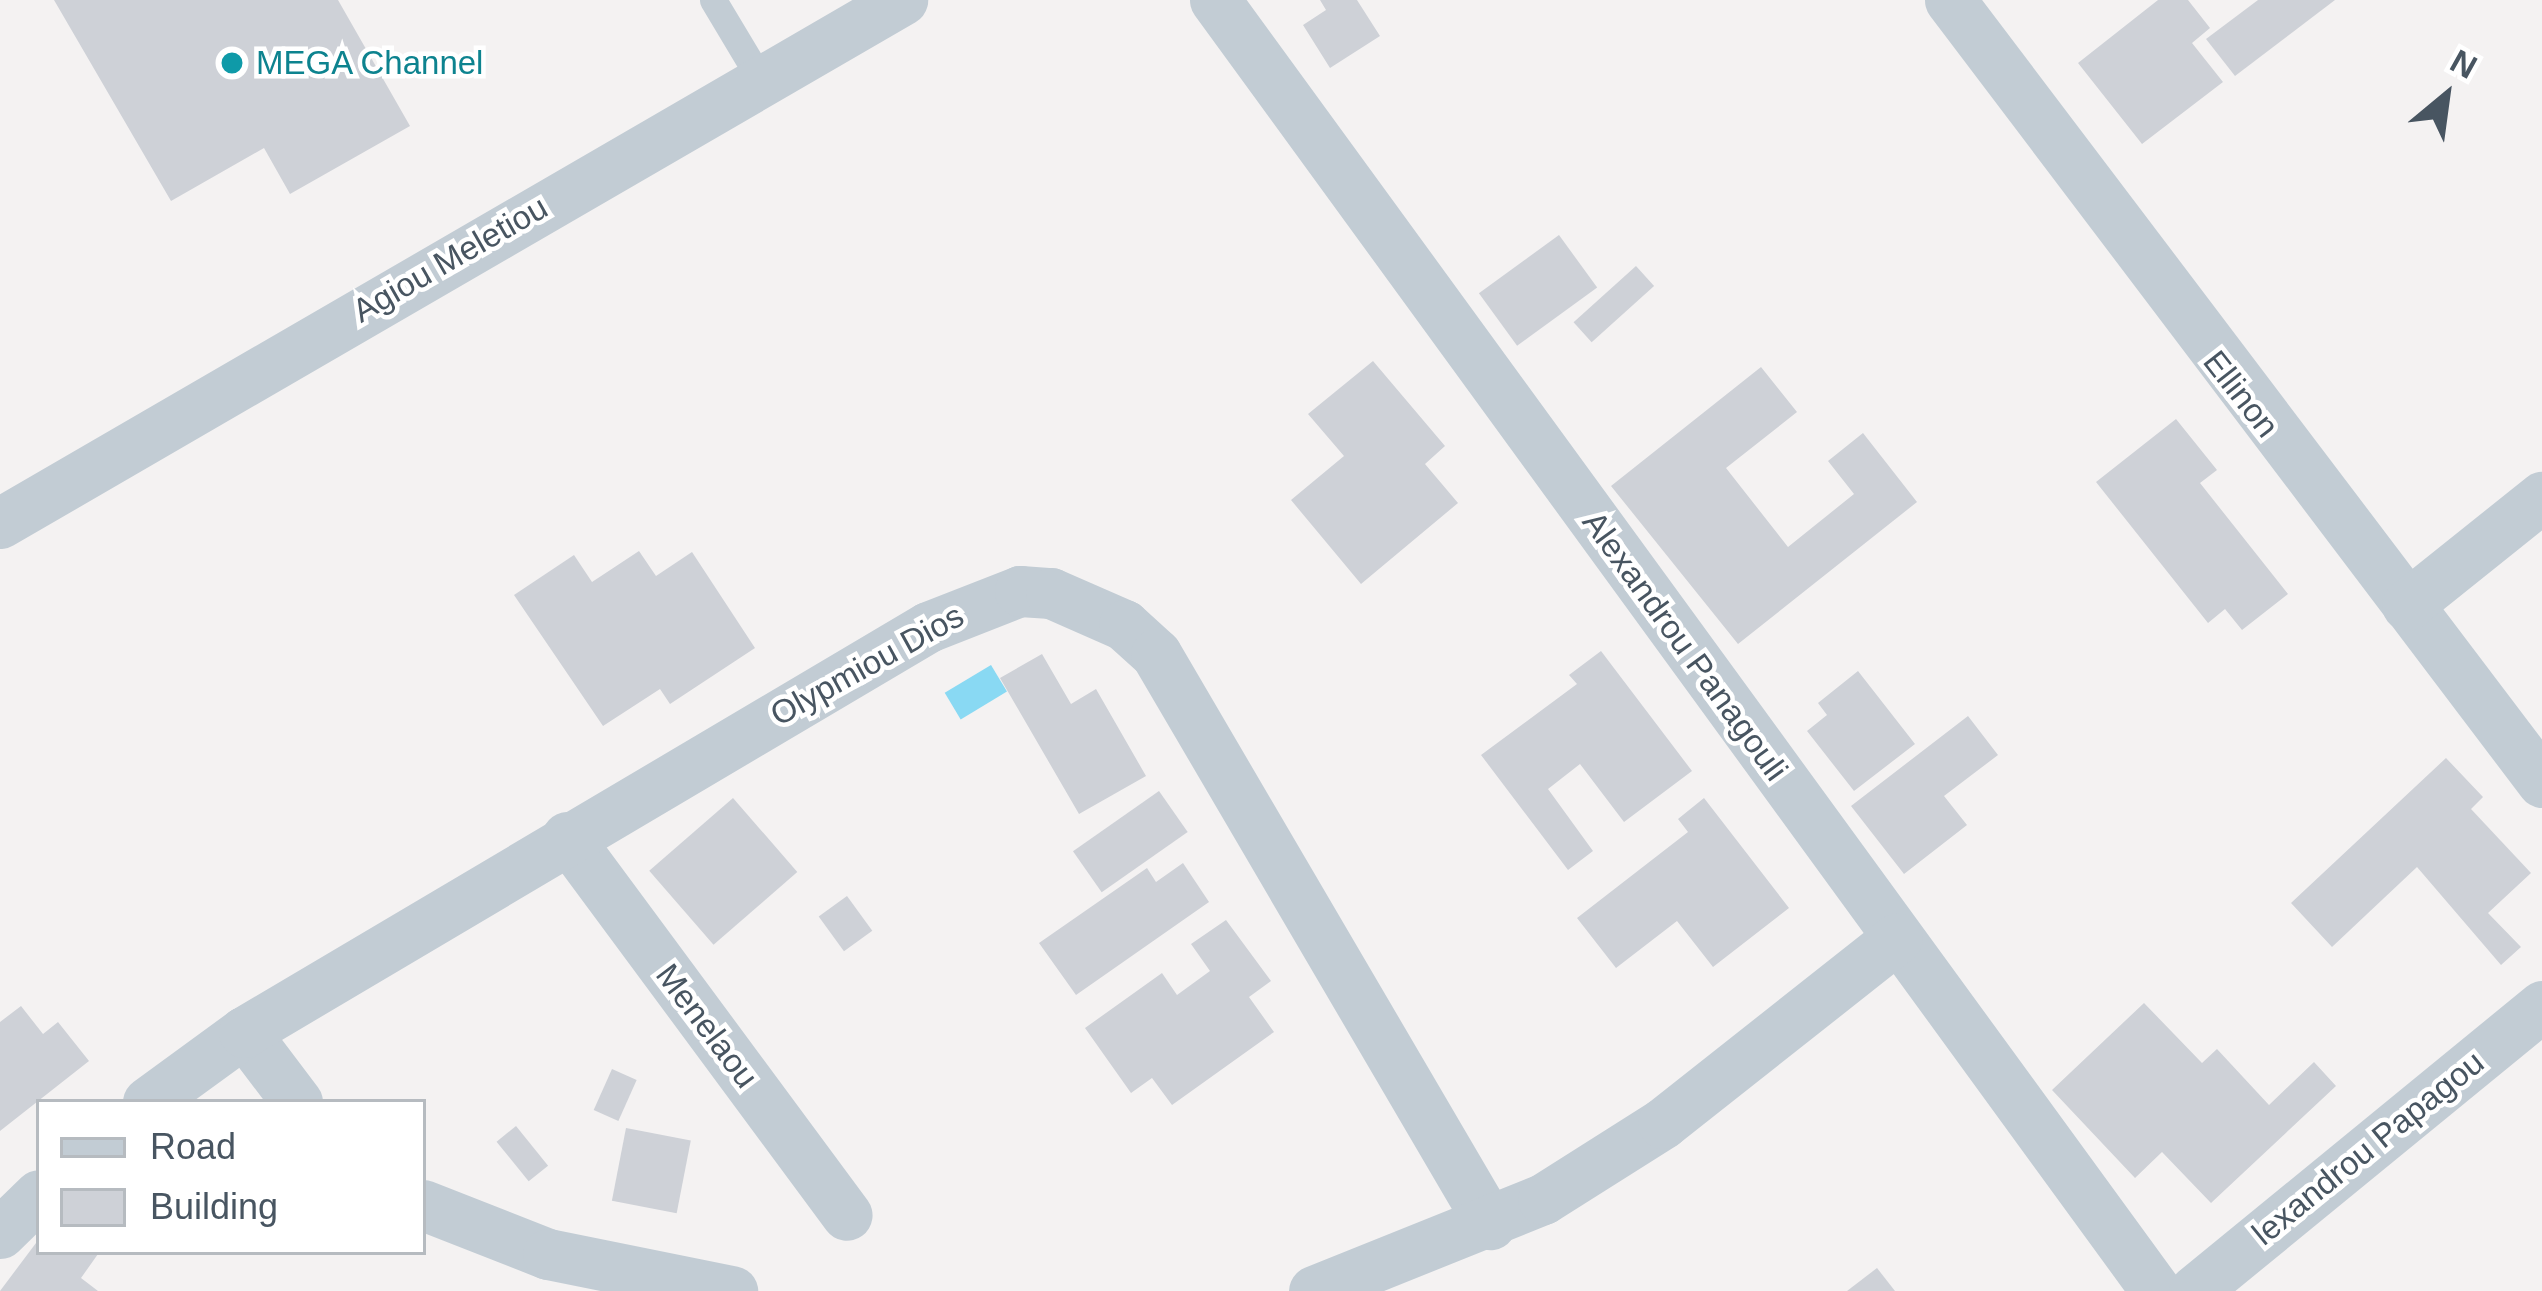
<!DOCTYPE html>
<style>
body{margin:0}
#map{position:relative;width:2542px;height:1291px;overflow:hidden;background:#f4f2f2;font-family:Helvetica,sans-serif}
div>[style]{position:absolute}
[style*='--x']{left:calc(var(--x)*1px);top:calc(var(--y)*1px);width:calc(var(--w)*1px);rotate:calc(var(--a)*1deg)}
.water>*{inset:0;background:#89d9f3;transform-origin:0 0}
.building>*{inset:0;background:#ced1d7;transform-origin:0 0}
.lane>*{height:27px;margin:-13.5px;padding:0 13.5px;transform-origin:13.5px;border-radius:13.5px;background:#c2ccd4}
.street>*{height:51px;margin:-25.5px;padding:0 25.5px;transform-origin:25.5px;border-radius:25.5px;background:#c2ccd4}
.dots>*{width:33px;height:33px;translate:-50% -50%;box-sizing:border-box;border:6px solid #fff;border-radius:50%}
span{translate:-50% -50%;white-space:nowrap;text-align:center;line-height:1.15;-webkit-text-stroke:9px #fff;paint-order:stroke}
.culture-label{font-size:33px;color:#0d838f}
.left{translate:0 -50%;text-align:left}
.street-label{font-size:33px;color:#485561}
.legend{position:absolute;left:36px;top:1099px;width:390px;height:156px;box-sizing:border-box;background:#fff;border:3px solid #b6bbc0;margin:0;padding:15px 21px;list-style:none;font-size:36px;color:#485561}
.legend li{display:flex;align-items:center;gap:24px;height:60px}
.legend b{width:60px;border:3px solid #b6bbc0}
.north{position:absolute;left:2386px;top:36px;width:120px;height:120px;-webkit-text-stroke:9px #fff;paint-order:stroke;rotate:29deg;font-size:33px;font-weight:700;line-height:48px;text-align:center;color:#485561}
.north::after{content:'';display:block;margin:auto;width:42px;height:54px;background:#485561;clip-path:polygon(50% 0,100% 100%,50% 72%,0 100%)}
</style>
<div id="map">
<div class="water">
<i style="left:991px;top:665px;width:31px;height:54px;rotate:59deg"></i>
</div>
<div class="building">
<i style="clip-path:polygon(54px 0,338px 0,410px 126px,290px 194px,264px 148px,171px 201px)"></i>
<i style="clip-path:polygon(1320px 0,1357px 0,1380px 36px,1330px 68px,1303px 25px,1326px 10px)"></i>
<i style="clip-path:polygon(2158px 0,2188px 0,2210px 28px,2192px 43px,2223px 82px,2142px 144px,2078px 63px)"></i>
<i style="clip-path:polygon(2258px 0,2335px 0,2235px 76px,2206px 39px)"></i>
<i style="left:1559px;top:235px;width:65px;height:99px;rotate:54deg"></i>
<i style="left:1636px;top:266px;width:27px;height:84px;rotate:48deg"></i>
<i style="clip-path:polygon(1373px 361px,1445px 446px,1425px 464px,1458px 503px,1361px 584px,1291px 500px,1344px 456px,1308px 414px)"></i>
<i style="clip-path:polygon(1761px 367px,1797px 412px,1726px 468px,1788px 547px,1854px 494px,1828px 461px,1863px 433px,1917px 502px,1738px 644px,1611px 486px)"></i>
<i style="clip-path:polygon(2176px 419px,2217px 470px,2200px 483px,2288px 594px,2242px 630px,2225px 609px,2208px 623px,2096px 482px)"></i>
<i style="clip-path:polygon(639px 551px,656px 576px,692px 552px,755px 648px,670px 704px,660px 689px,603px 726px,514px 595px,574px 555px,592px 582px)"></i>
<i style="clip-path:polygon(1601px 651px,1692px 771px,1624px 822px,1580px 764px,1548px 789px,1593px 851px,1568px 870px,1481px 755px,1577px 684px,1569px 675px)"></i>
<i style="clip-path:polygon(1042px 654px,1071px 704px,1096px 689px,1146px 776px,1079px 814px,1000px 678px)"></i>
<i style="clip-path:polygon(1858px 671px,1915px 744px,1854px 791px,1807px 731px,1827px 715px,1818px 703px)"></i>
<i style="clip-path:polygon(1968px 716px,1998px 755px,1944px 796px,1967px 825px,1904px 874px,1851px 806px)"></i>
<i style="clip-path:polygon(2446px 758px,2483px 797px,2471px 809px,2531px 873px,2488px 913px,2521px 947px,2501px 965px,2417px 867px,2332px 947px,2291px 903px)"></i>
<i style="left:1159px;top:791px;width:50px;height:105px;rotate:55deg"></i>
<i style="left:733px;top:798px;width:98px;height:111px;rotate:49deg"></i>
<i style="clip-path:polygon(1704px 798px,1789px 908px,1713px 967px,1677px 921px,1616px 968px,1577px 918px,1688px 832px,1678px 819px)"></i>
<i style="clip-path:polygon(1183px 863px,1209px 902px,1076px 995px,1039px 943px,1147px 868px,1156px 882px)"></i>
<i style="left:847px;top:896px;width:43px;height:35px;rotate:54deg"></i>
<i style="clip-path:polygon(1226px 920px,1271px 981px,1249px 997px,1274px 1032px,1172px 1105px,1152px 1078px,1131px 1093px,1085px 1028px,1162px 973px,1177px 995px,1210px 971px,1191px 944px)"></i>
<i style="clip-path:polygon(2144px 1003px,2202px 1063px,2217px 1049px,2269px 1105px,2314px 1062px,2336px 1086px,2211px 1203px,2162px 1152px,2135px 1178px,2052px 1090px)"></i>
<i style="clip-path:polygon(21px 1006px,43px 1034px,58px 1022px,89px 1061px,0 1131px,0 1022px)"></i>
<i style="left:612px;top:1069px;width:27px;height:45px;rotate:24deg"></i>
<i style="left:516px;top:1126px;width:51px;height:25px;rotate:51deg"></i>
<i style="left:626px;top:1128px;width:66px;height:74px;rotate:11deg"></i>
<i style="clip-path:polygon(39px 1239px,39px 1252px,98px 1254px,81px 1278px,98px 1291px,0 1291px)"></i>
<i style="clip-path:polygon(1877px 1268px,1895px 1291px,1847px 1291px)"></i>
</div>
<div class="lane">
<i style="--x:713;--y:0;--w:90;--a:59.1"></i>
</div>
<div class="street">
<i style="--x:1215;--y:0;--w:1598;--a:53.91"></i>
<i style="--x:1950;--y:0;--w:981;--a:52.87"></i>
<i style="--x:0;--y:523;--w:1043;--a:-30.11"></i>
<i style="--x:2407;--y:605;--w:173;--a:-38.7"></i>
<i style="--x:567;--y:837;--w:470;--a:53.5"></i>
<i style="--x:244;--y:1032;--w:88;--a:52.9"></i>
<i style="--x:148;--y:1102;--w:119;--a:-36.1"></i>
<i style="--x:244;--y:1032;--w:795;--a:-30.63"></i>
<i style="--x:928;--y:627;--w:99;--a:-21.4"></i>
<i style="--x:1020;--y:591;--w:31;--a:4"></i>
<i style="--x:1051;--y:593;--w:80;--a:23.7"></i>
<i style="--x:1124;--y:625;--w:43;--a:42.2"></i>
<i style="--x:1156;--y:654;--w:661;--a:59.63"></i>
<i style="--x:423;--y:1205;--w:134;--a:21.4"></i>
<i style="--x:548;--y:1254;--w:188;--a:11.4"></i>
<i style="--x:0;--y:1233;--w:54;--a:-44.3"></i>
<i style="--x:1314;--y:1291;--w:247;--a:-21.9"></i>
<i style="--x:1543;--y:1199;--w:142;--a:-32.3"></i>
<i style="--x:1663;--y:1123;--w:298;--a:-38.3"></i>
<i style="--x:2194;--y:1291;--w:450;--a:-39.3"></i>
</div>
<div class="dots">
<i style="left:232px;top:63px;background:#0f9aa8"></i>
</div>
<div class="culture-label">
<span class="left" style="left:256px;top:63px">MEGA Channel</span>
</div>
<div class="street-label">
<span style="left:450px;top:259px;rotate:-30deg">Agiou Meletiou</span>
<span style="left:2241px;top:394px;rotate:52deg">Ellinon</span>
<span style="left:1685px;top:646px;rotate:54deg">Alexandrou Panagouli</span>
<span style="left:867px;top:665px;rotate:-29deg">Olypmiou Dios</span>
<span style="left:707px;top:1026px;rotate:53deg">Menelaou</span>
<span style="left:2368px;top:1148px;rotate:-39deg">lexandrou Papagou</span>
</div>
<ul class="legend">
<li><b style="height:15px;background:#c2ccd4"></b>Road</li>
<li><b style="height:33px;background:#ced1d7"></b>Building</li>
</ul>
<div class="north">N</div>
</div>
